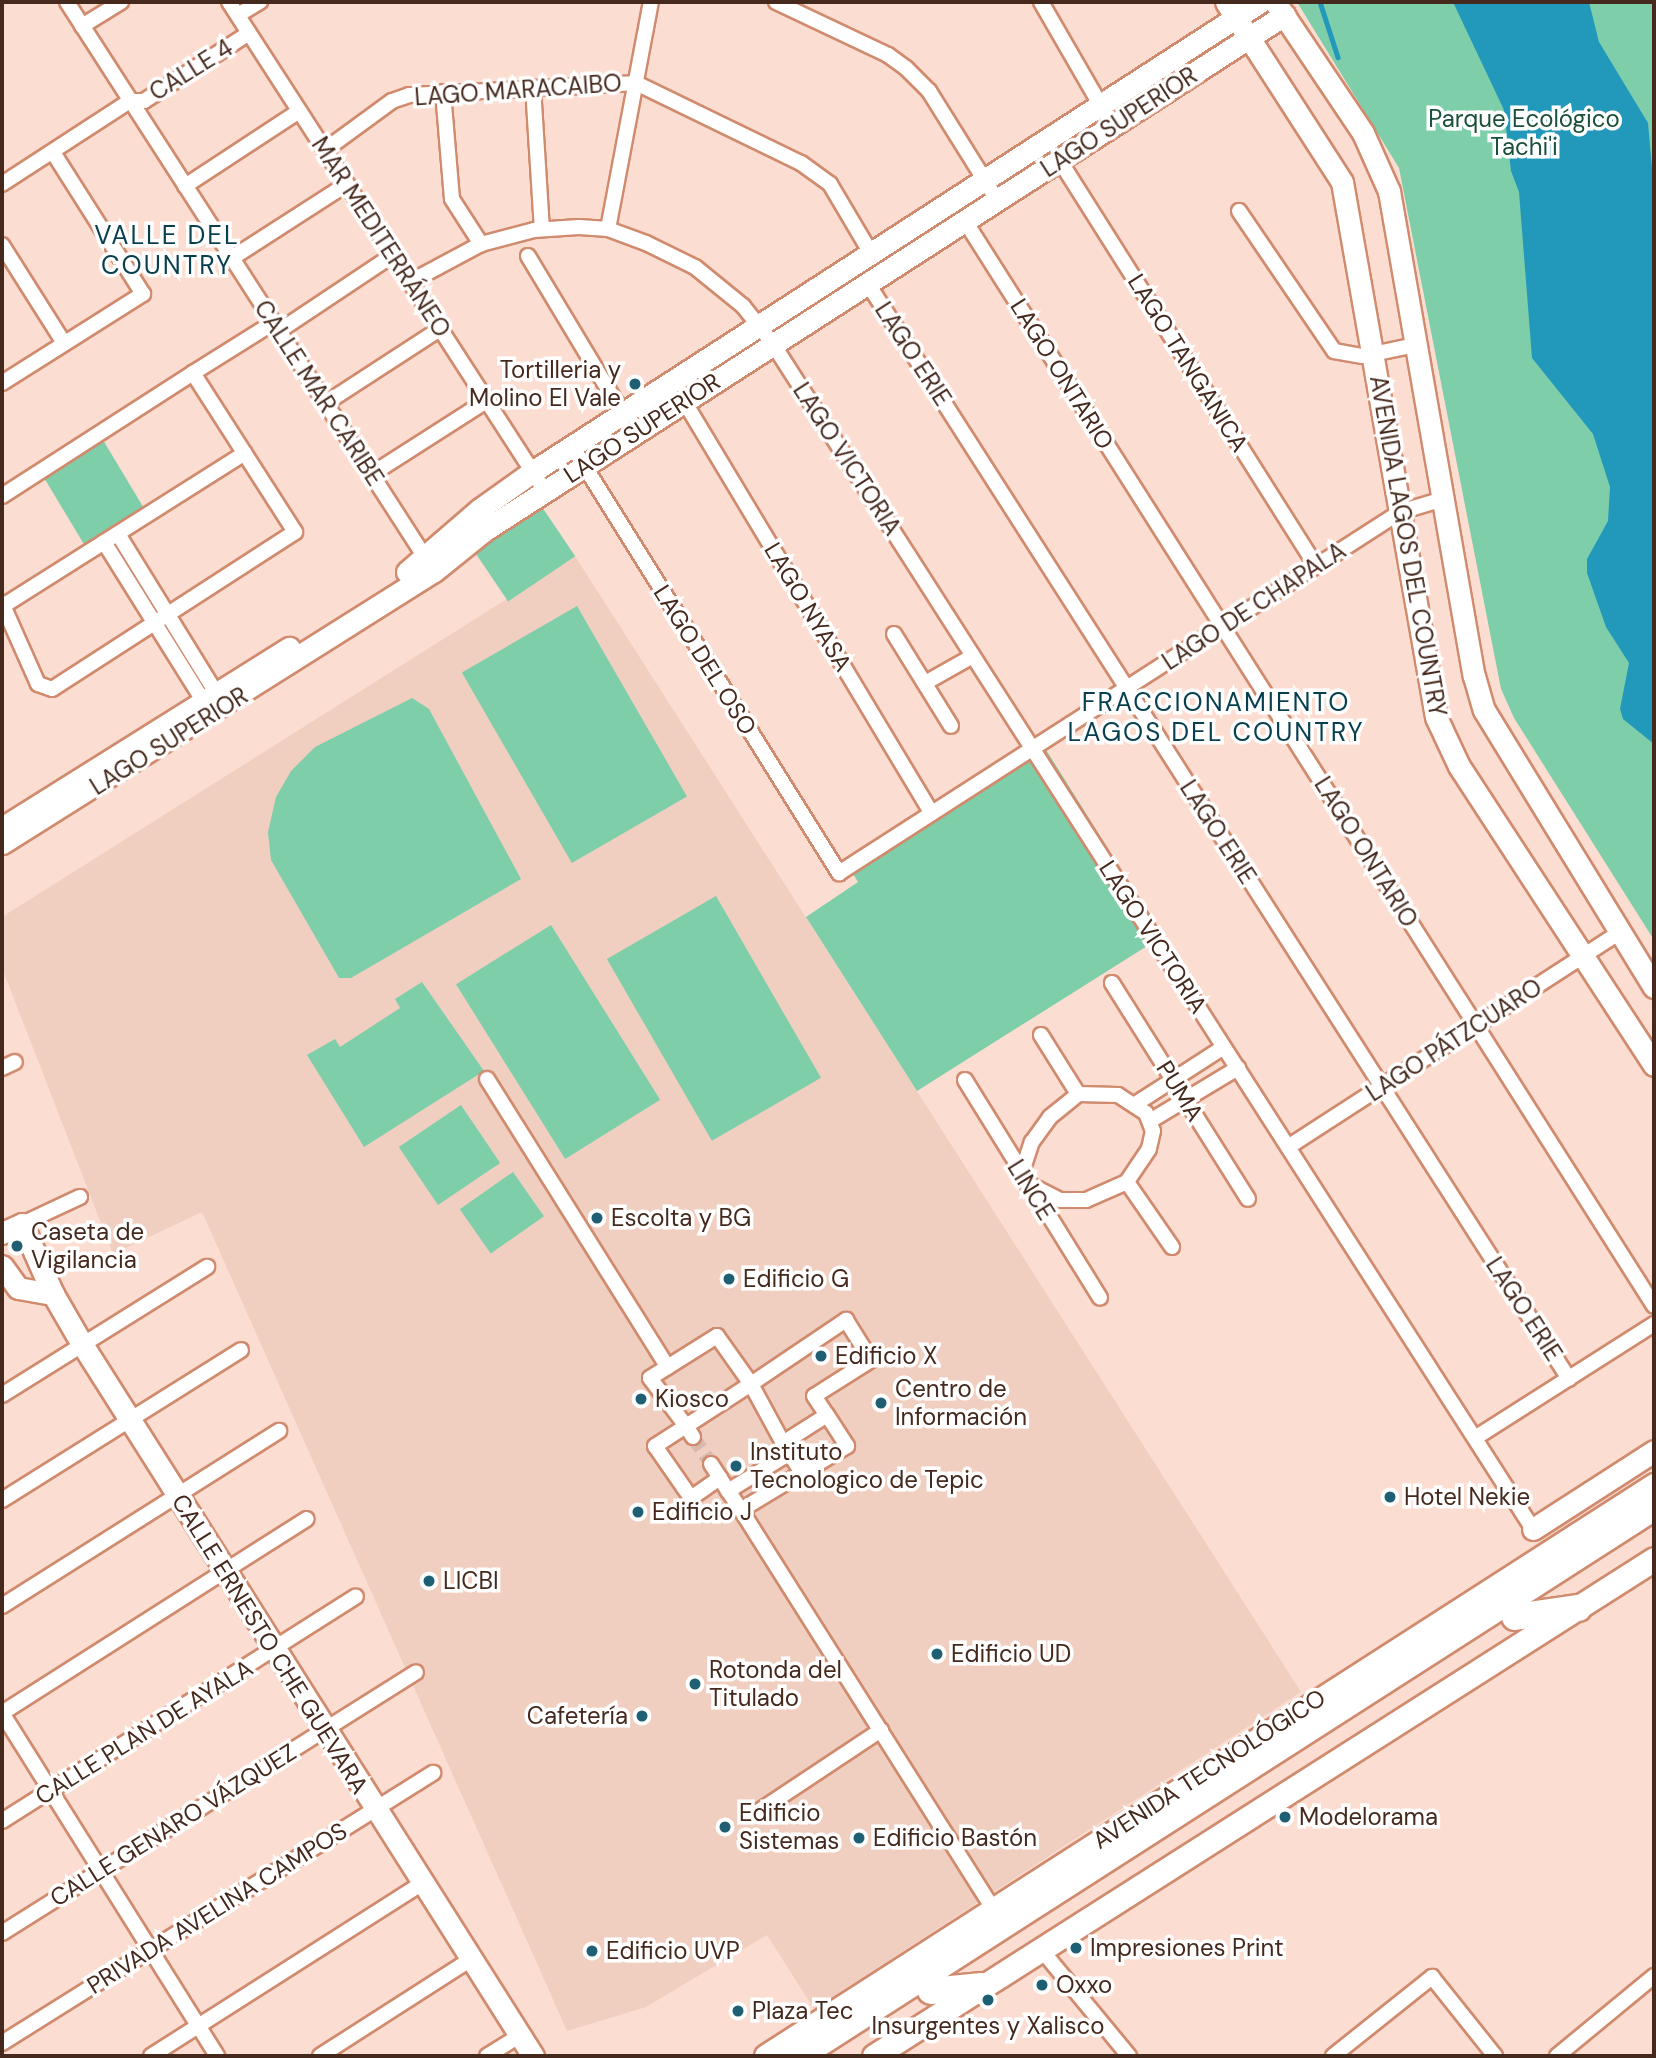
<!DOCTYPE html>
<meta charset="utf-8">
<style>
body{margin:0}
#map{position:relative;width:1656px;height:2058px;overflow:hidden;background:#fcddd1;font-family:"DM Sans",sans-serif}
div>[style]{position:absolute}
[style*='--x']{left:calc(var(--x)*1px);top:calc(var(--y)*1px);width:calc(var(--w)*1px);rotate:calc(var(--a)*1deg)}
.built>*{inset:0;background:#f0cfc1}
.green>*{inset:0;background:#7fceaa;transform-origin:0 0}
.water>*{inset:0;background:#2298bb}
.stream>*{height:4.5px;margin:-2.25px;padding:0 2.25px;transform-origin:2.25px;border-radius:2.25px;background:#2298bb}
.street-tunnel>*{height:14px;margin-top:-7px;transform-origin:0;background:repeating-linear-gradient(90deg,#d7b9ad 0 14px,transparent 0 21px)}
.roads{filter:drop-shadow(2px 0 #d08b6e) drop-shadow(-2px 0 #d08b6e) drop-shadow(0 2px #d08b6e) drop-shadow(0 -2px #d08b6e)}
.street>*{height:14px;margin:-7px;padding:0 7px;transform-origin:7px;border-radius:7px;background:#fff}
.secondary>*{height:21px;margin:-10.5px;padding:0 10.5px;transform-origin:10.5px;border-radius:10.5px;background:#fff}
.primary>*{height:23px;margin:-11.5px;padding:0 11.5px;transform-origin:11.5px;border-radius:11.5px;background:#fff}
.highway>*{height:26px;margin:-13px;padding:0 13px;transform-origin:13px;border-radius:13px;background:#fff}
.dots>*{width:19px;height:19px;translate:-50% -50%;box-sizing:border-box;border:4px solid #fff;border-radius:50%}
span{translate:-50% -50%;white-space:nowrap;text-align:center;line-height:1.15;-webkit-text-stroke:7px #fff;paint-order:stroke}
.street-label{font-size:24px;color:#45291d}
.park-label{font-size:24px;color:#1b503b}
.poi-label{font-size:24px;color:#45291d}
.right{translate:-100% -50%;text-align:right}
.left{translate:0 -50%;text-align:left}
.neighbourhood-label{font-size:26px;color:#073f4f;letter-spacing:2px}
.frame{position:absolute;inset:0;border:4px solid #45291d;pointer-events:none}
</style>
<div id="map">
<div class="built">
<i style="clip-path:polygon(575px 556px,1301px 1692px,814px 2009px,767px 1935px,646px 2007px,567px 2031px,202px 1212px,113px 1254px,2px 968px,2px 917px)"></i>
</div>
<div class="green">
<i style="clip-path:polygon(1297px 2px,1654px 2px,1654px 940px,1514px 718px,1501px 689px,1399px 168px)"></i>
<i style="left:100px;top:435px;width:91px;height:70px;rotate:59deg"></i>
<i style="left:540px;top:504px;width:63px;height:81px;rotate:56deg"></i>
<i style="left:577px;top:606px;width:220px;height:133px;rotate:60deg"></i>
<i style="clip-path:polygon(412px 698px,429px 709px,521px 879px,351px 978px,339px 978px,271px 860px,268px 832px,276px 797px,291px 771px,315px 747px)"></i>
<i style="clip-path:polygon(1043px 745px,1163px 936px,917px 1091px,806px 917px,858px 882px,850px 869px)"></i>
<i style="left:716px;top:896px;width:210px;height:126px;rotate:60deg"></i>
<i style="left:551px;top:925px;width:206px;height:112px;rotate:58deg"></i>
<i style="clip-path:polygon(422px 982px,484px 1071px,364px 1147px,307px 1055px,335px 1039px,340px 1047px,400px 1008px,395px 999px)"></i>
<i style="left:461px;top:1105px;width:70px;height:75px;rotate:56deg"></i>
<i style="left:513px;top:1172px;width:54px;height:65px;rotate:55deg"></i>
</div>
<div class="water">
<i style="clip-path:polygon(1453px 2px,1589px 2px,1599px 42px,1648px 123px,1654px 191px,1654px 744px,1623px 719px,1620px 709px,1629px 663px,1606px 627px,1587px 573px,1587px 559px,1608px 521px,1610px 487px,1593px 434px,1532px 358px,1519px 192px,1511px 171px,1504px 110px)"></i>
</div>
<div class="stream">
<i style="--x:1320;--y:2;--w:58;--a:71.9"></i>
</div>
<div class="street-tunnel">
<i style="--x:693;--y:1437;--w:32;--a:56"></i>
</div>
<div class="roads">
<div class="street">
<i style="--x:67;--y:2;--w:666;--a:57.19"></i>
<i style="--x:229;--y:2;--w:582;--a:57.13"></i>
<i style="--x:776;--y:2;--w:124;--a:25.3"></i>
<i style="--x:888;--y:55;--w:22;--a:36"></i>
<i style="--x:906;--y:68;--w:33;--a:45"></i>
<i style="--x:929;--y:91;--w:128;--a:58"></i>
<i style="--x:1041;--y:2;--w:128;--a:60"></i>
<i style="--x:238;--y:15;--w:26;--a:-31"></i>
<i style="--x:82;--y:26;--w:46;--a:-31.6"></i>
<i style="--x:533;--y:87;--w:142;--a:86.4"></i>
<i style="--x:443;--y:92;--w:107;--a:85.2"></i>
<i style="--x:452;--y:199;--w:54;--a:57.2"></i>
<i style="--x:325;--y:150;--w:83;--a:-36.2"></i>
<i style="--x:392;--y:101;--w:18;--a:-19"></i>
<i style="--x:409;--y:95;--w:227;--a:-3"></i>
<i style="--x:636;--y:83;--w:183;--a:25.9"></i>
<i style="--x:801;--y:163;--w:36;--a:36"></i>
<i style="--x:830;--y:184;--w:82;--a:59.4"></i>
<i style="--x:1060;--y:161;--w:479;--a:57.7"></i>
<i style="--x:2;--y:184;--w:153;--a:-33"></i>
<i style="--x:130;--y:101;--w:14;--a:0"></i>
<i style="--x:144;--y:101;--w:125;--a:-32.9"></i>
<i style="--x:185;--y:186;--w:136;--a:-33.3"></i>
<i style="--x:1239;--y:211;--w:169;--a:55.8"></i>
<i style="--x:1334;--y:351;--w:29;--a:10"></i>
<i style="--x:1363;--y:356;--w:53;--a:-11.9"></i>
<i style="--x:965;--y:221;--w:1285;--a:57.58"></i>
<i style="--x:608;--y:229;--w:231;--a:-79.3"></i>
<i style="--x:2;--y:245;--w:116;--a:57.7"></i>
<i style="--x:528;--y:256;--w:184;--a:59"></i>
<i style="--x:232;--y:258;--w:137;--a:-32.8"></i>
<i style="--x:410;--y:282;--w:81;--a:-28.2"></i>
<i style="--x:481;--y:244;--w:55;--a:-14.8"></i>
<i style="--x:534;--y:230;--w:45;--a:-3.8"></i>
<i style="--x:579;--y:227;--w:29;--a:4"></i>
<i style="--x:608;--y:229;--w:40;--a:20.2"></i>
<i style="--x:646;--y:243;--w:55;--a:26.1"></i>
<i style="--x:695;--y:267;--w:62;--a:39.1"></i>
<i style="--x:743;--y:306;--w:48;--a:51.7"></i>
<i style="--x:773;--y:344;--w:1408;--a:57.33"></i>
<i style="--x:868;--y:284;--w:1300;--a:57.37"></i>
<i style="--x:193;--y:373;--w:89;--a:-32.1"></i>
<i style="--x:268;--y:326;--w:12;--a:24"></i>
<i style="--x:279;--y:331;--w:137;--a:-33.7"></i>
<i style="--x:2;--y:383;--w:167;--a:-32.3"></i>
<i style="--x:143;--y:294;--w:168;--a:-122.4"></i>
<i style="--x:684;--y:401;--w:481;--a:59"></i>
<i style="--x:326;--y:403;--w:136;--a:-33"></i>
<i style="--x:572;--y:446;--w:504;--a:57.98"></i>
<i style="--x:839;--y:873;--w:667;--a:-32.76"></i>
<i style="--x:1400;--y:512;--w:45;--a:-16.8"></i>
<i style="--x:372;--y:474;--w:135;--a:-32.6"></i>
<i style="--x:2;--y:496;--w:227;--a:-32.8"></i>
<i style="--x:193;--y:373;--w:189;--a:57.3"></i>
<i style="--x:295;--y:532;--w:289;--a:147.1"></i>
<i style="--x:52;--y:689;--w:15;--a:-160"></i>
<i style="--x:38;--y:684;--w:89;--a:-114"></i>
<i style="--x:118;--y:534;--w:194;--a:58.3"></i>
<i style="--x:104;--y:542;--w:195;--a:58"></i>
<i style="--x:3;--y:606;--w:286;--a:-32.3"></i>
<i style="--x:894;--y:634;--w:108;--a:58.2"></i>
<i style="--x:925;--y:683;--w:55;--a:-29.4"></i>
<i style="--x:1112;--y:983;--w:255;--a:57.8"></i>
<i style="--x:1041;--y:1035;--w:70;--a:57.9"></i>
<i style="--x:2;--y:1068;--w:14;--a:-25"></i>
<i style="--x:487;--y:1079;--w:340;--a:57.9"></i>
<i style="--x:965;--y:1080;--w:256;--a:58.2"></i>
<i style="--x:1137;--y:1103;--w:103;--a:-32.8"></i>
<i style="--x:1150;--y:1121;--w:103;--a:-31.1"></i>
<i style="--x:1288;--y:1147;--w:394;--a:-32.9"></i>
<i style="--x:1021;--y:1175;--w:35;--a:-72"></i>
<i style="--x:1032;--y:1142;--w:31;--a:-54"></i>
<i style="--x:1050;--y:1117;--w:36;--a:-39"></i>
<i style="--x:1078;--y:1094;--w:40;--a:1.4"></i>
<i style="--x:1118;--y:1095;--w:33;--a:33"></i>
<i style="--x:1146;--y:1113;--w:19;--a:69"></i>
<i style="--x:1153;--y:1131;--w:18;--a:103"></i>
<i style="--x:1149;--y:1149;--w:40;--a:124"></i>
<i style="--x:1127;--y:1182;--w:45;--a:156.3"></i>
<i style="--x:1086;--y:1200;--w:26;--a:180"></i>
<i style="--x:1060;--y:1200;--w:38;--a:-153"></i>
<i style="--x:1127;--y:1182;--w:79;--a:55.3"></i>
<i style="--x:22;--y:1224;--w:64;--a:-25"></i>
<i style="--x:717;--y:1336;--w:59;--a:54.7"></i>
<i style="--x:751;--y:1384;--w:77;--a:147.1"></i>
<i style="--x:686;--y:1426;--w:60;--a:-126.9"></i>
<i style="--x:650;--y:1378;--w:79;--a:-32.1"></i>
<i style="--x:2;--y:1395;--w:242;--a:-32"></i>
<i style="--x:693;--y:1437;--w:13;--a:-122"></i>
<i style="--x:686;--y:1426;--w:37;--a:147"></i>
<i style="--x:655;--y:1446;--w:63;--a:55.3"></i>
<i style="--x:691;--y:1498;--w:35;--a:-35"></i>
<i style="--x:720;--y:1478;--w:15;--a:58"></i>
<i style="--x:1475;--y:1438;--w:212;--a:-32.5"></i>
<i style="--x:783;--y:1443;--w:67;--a:-118.5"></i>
<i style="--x:751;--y:1384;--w:115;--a:-34"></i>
<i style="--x:846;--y:1320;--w:47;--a:58"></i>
<i style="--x:871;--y:1360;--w:67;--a:147.7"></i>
<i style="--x:814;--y:1396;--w:23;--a:56"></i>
<i style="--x:711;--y:1464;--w:17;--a:57"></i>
<i style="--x:802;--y:1473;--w:36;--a:-122"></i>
<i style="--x:783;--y:1443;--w:52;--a:-32.5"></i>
<i style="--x:827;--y:1415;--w:37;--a:57"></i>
<i style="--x:847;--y:1446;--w:52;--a:149"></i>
<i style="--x:802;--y:1473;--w:71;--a:148.8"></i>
<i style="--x:741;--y:1510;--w:471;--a:57.7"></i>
<i style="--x:2;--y:1500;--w:282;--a:-32.1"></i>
<i style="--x:741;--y:1510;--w:23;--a:-124"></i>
<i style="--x:728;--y:1491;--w:73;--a:-31.5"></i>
<i style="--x:2;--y:1606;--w:328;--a:-32.3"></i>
<i style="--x:2;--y:1713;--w:405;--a:57.9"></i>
<i style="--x:2;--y:1713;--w:361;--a:-32.5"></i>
<i style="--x:756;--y:1813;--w:150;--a:-33.6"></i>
<i style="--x:2;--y:1821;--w:419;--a:-32.4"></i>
<i style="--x:2;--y:1933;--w:489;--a:-32.2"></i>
<i style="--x:1040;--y:1948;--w:140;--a:50.5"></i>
<i style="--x:2;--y:2043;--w:509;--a:-32.07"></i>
<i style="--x:151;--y:2056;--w:322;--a:-32.5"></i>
<i style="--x:320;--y:2056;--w:179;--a:-32.7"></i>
<i style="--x:487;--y:2056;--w:38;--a:-32"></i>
<i style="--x:1333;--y:2056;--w:127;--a:-38.6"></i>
<i style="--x:1432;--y:1977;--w:101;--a:51.4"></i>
<i style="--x:1557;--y:2056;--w:126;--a:-39.5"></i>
</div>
<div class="secondary">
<i style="--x:1226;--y:2;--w:214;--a:57.2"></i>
<i style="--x:1342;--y:182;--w:543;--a:80.03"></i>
<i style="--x:1436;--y:717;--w:54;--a:64.9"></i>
<i style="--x:1459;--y:766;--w:357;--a:56.9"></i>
<i style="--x:1275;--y:2;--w:158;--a:56.1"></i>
<i style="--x:1363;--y:133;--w:64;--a:65.9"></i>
<i style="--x:1389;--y:191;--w:492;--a:80.1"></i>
<i style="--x:1474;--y:676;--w:35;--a:74"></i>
<i style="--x:1484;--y:710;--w:325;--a:58.5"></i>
<i style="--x:407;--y:572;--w:96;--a:-40.8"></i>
<i style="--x:480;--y:509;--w:64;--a:-35.4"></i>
<i style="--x:532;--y:472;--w:867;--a:-32.85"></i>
<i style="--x:2;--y:828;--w:339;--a:-32.1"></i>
<i style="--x:2;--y:843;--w:510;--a:-32.2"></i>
<i style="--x:434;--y:571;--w:65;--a:-38.8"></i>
<i style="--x:485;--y:530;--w:951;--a:-32.8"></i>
<i style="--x:2;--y:1233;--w:22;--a:-24"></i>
<i style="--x:22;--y:1224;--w:77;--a:66.1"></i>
<i style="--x:53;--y:1294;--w:58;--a:59.9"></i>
<i style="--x:82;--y:1344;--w:843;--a:57.65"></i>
<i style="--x:2;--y:1266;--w:27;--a:54"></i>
<i style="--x:18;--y:1288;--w:36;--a:10"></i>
<i style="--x:1533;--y:1529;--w:144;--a:-32.8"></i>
</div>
<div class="primary">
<i style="--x:766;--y:2056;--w:1056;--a:-32.74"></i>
<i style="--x:874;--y:2056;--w:925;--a:-32.5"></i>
</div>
<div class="highway">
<i style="--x:1515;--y:1617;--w:64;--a:-8.1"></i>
<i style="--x:931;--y:1991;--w:51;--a:-5.6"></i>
<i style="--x:799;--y:2056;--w:1016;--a:-32.7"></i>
</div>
</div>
<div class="dots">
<i style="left:635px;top:384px;background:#1e5f73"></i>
<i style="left:597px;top:1218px;background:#1e5f73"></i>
<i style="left:17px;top:1246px;background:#1e5f73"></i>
<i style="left:729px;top:1279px;background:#1e5f73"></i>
<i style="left:821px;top:1356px;background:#1e5f73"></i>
<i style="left:641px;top:1399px;background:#1e5f73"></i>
<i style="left:881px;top:1403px;background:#1e5f73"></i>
<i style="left:736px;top:1466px;background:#1e5f73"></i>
<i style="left:1390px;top:1497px;background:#1e5f73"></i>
<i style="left:638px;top:1512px;background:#1e5f73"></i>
<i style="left:429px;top:1581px;background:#1e5f73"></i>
<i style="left:937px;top:1654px;background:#1e5f73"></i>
<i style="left:695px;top:1684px;background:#1e5f73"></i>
<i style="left:642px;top:1716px;background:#1e5f73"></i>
<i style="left:1285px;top:1817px;background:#1e5f73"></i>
<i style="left:725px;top:1827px;background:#1e5f73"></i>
<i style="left:859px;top:1838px;background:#1e5f73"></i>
<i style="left:1076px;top:1948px;background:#1e5f73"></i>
<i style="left:592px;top:1951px;background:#1e5f73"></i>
<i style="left:1042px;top:1985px;background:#1e5f73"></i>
<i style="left:988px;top:2000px;background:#1e5f73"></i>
<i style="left:738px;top:2011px;background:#1e5f73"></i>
</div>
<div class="street-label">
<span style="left:191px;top:70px;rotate:-32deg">CALLE 4</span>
<span style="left:518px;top:90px;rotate:-4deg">LAGO MARACAIBO</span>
<span style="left:1119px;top:122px;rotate:-33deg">LAGO SUPERIOR</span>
<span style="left:381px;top:237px;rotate:57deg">MAR MEDITERRÁNEO</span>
<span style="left:913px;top:354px;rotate:57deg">LAGO ERIE</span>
<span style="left:1188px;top:363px;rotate:58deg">LAGO TANGANICA</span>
<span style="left:1062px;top:374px;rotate:58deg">LAGO ONTARIO</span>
<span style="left:319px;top:393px;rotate:57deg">CALLE MAR CARIBE</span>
<span style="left:642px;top:428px;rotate:-33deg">LAGO SUPERIOR</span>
<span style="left:847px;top:459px;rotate:57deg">LAGO VICTORIA</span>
<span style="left:1408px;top:546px;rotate:80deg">AVENIDA LAGOS DEL COUNTRY</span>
<span style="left:1254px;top:606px;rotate:-33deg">LAGO DE CHAPALA</span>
<span style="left:808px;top:607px;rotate:59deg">LAGO NYASA</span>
<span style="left:705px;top:660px;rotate:58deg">LAGO DEL OSO</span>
<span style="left:169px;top:741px;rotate:-32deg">LAGO SUPERIOR</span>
<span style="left:1218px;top:832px;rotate:57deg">LAGO ERIE</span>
<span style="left:1366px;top:852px;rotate:58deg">LAGO ONTARIO</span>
<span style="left:1153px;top:937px;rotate:57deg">LAGO VICTORIA</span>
<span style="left:1454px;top:1040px;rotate:-33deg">LAGO PÁTZCUARO</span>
<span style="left:1180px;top:1091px;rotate:58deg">PUMA</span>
<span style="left:1031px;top:1190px;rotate:58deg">LINCE</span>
<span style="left:1524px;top:1309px;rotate:57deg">LAGO ERIE</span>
<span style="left:270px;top:1644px;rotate:58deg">CALLE ERNESTO CHE GUEVARA</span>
<span style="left:144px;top:1732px;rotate:-32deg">CALLE PLAN DE AYALA</span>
<span style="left:1209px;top:1769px;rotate:-33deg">AVENIDA TECNOLÓGICO</span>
<span style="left:173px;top:1825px;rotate:-32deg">CALLE GENARO VÁZQUEZ</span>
<span style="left:217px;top:1908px;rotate:-32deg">PRIVADA AVELINA CAMPOS</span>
</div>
<div class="park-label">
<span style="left:1524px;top:133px">Parque Ecológico<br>Tachi'i</span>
</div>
<div class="poi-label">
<span class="right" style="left:621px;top:384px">Tortilleria y<br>Molino El Vale</span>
<span class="left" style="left:611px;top:1218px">Escolta y BG</span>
<span class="left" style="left:31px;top:1246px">Caseta de<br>Vigilancia</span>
<span class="left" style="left:743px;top:1279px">Edificio G</span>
<span class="left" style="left:835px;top:1356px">Edificio X</span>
<span class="left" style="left:895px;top:1403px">Centro de<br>Información</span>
<span class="left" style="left:655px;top:1399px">Kiosco</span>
<span class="left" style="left:750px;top:1466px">Instituto<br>Tecnologico de Tepic</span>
<span class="left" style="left:1404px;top:1497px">Hotel Nekie</span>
<span class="left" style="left:652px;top:1512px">Edificio J</span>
<span class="left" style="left:443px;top:1581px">LICBI</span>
<span class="left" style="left:951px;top:1654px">Edificio UD</span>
<span class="left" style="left:709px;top:1684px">Rotonda del<br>Titulado</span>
<span class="right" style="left:628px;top:1716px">Cafetería</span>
<span class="left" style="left:739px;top:1827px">Edificio<br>Sistemas</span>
<span class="left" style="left:1299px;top:1817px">Modelorama</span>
<span class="left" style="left:873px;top:1838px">Edificio Bastón</span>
<span class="left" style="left:1090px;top:1948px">Impresiones Print</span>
<span class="left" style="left:606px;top:1951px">Edificio UVP</span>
<span class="left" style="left:1056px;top:1985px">Oxxo</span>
<span class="left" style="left:752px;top:2011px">Plaza Tec</span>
<span style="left:988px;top:2026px">Insurgentes y Xalisco</span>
</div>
<div class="neighbourhood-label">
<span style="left:167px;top:251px">VALLE DEL<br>COUNTRY</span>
<span style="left:1216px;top:718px">FRACCIONAMIENTO<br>LAGOS DEL COUNTRY</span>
</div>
<div class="frame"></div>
</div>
